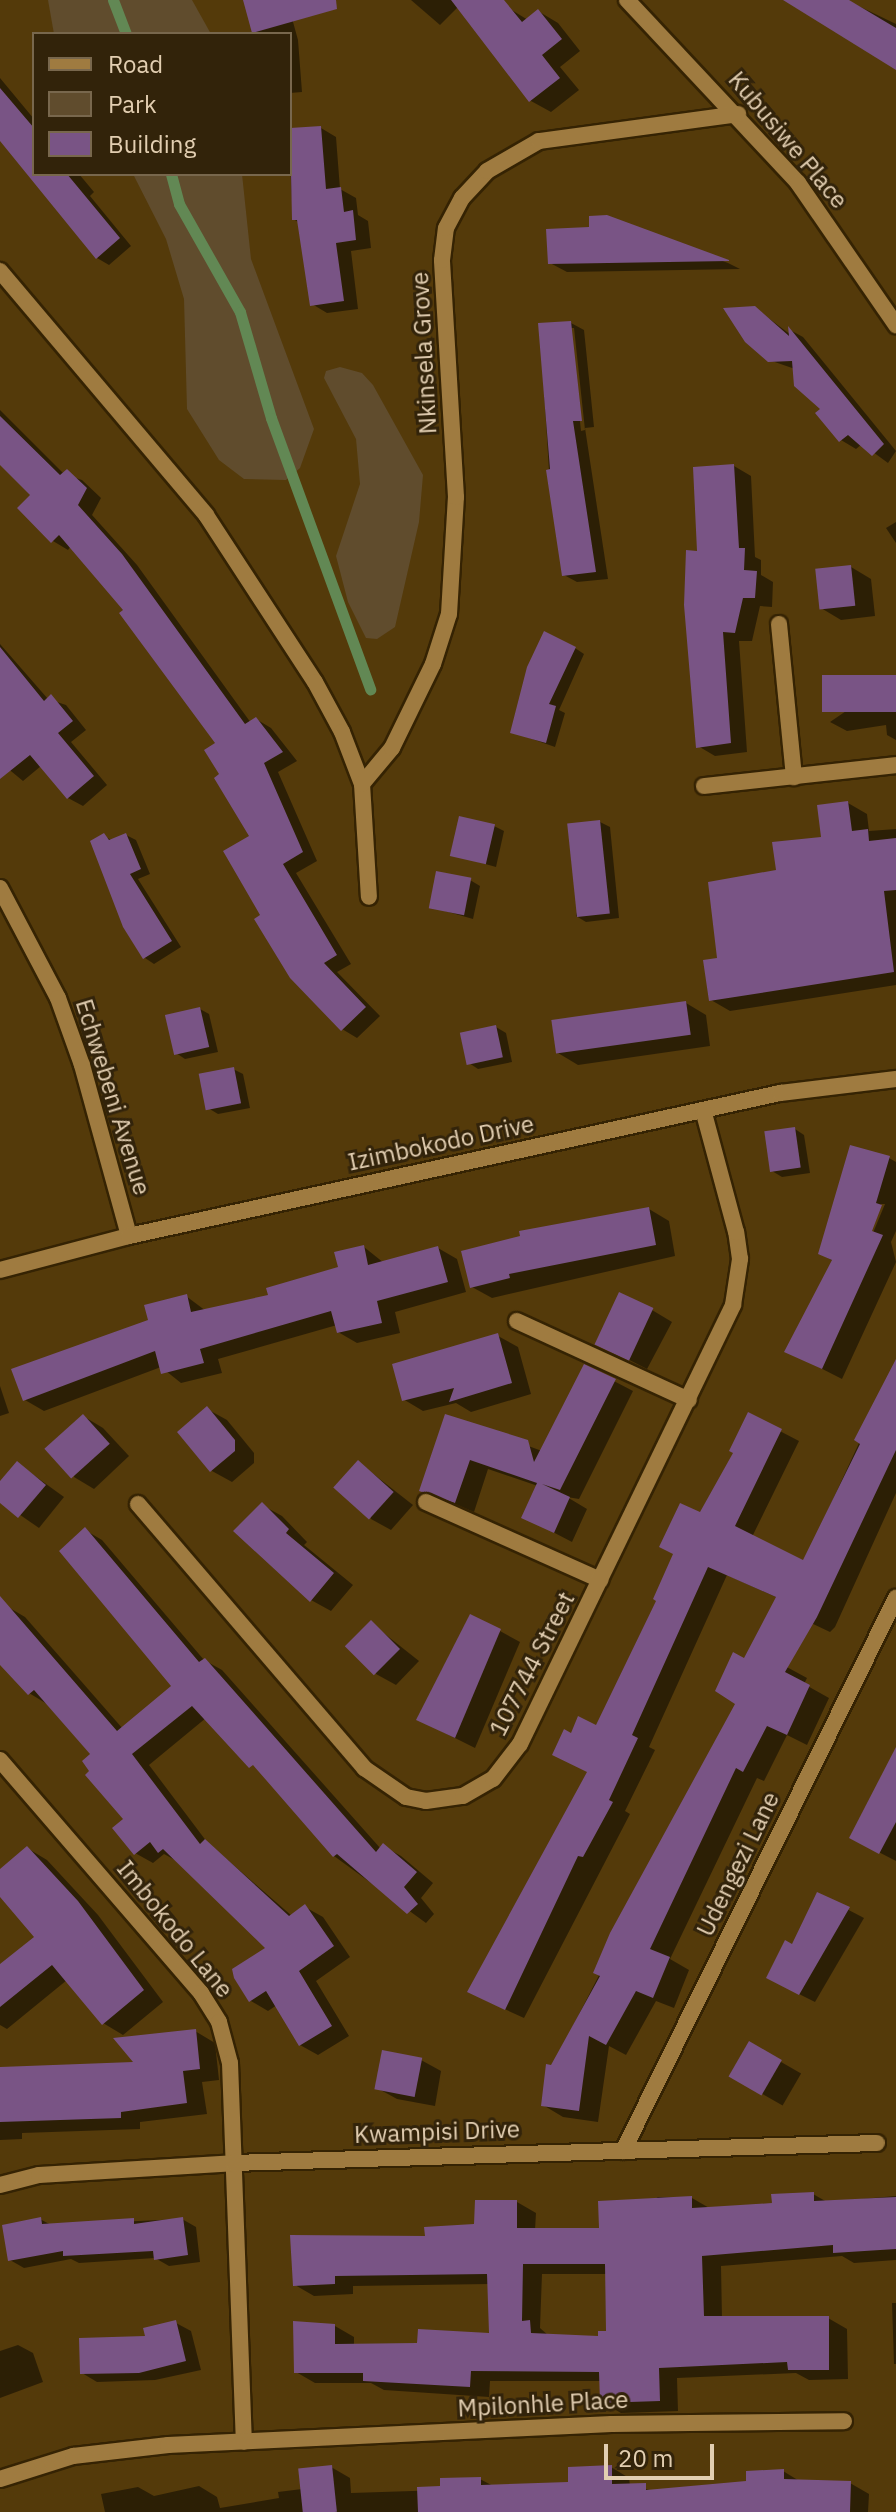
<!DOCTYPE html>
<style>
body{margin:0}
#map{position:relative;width:896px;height:2512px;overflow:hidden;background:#543a0a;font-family:"IBM Plex Sans",sans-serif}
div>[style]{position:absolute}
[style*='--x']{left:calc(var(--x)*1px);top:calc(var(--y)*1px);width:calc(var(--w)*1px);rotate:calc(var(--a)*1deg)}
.green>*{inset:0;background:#604c2d}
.shadow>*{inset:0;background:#0007;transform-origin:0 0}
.stream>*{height:11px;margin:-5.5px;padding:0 5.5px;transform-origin:5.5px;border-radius:5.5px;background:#628854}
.building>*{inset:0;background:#795485;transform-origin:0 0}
.roads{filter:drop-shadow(2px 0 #352303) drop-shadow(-2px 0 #352303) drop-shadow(0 2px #352303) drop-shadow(0 -2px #352303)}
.minor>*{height:16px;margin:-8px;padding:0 8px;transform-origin:8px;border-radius:8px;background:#9f7b40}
span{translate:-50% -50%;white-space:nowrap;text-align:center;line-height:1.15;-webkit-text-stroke:6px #32230a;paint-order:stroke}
.street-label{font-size:24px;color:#e2ceb1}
.legend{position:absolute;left:32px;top:32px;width:260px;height:144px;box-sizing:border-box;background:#32230a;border:2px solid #78674d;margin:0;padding:10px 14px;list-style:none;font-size:24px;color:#e2ceb1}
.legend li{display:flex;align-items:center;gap:16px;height:40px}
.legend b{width:40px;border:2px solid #78674d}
.scale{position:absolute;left:604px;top:2444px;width:110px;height:36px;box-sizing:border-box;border:4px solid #e2ceb1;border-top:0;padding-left:10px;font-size:24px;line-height:28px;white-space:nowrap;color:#e2ceb1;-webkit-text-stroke:6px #32230a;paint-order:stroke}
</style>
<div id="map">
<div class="green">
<i style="clip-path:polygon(48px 0,192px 0,211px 34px,54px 34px)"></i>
<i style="clip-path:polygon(133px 174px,242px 174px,251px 259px,314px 429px,300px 468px,286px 480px,244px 479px,219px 460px,187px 409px,184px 299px,166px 239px)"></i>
<i style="clip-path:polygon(340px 367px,362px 373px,373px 385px,423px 475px,419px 522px,395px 627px,377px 639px,366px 638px,348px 602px,336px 556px,360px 484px,356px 439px,324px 378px,326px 371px)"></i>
</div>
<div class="shadow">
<i style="clip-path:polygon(245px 0,287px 0,298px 40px,302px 92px,290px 93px,290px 34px,254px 34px)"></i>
<i style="clip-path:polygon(411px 0,459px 0,462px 3px,440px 25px)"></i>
<i style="clip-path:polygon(822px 0,846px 0,896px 24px,896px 68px)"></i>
<i style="clip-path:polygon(510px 9px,528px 20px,538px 11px,558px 23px,580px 51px,560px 67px,579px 90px,551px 112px,531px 101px)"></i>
<i style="clip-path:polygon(0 78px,34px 119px,34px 174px,79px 174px,94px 192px,90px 196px,131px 246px,109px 265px,97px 258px,0 138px)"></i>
<i style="clip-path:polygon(321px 128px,336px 137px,340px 189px,356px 198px,358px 215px,368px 221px,371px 248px,351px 251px,358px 309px,327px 313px,312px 304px,300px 223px,293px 219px,290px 162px,290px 130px)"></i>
<i style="clip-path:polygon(607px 217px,728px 263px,740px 269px,567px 272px,550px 263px)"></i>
<i style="clip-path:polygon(755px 308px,791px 335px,790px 330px,803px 337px,896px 451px,888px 463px,862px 444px,856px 449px,841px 440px,795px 369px,769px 360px)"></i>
<i style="clip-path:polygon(evenodd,571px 323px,584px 330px,594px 427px,585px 428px,608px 579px,577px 582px,564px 575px,549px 471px,540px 325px,571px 323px,570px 328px,574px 328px,585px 430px,581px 431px,570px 328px)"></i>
<i style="clip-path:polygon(0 410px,64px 474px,82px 480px,101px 498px,92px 515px,137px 565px,251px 723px,256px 719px,271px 728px,297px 761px,278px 772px,317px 861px,296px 873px,351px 964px,337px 972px,380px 1016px,357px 1038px,342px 1029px,263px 916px,252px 836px,222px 775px,218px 744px,126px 610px,71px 546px,68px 550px,53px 541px,20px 508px,33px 495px,0 461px)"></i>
<i style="clip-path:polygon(734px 466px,751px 476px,755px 557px,761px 560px,761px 575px,773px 582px,772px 607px,760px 606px,752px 641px,739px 641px,747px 752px,715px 756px,698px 746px,699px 553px)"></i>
<i style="clip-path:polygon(896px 522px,896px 543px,886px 528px)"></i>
<i style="clip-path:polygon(851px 567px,871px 579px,875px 616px,841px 620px,821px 608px)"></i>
<i style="clip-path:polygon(0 644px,48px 699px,66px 705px,86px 730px,71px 742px,107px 785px,83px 806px,68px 798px,41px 766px,23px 781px,0 762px)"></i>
<i style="clip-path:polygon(575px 648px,584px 654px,559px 710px,565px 713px,555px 747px,512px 732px)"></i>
<i style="clip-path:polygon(896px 677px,896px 740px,887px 735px,886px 725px,847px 731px,830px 722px)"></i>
<i style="clip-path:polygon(848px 803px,867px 814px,869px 831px,896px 829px,896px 985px,730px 1011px,711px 1000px,719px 959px,778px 871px,823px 839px)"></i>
<i style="clip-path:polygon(600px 822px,610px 827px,619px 918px,586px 922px,576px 916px)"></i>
<i style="clip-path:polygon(494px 826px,504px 831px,496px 867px,453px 855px)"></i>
<i style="clip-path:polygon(126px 835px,136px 840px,150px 874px,138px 879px,181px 947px,154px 964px,145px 958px,104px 836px,113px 841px)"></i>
<i style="clip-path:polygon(470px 880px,480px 886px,473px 919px,431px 907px)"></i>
<i style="clip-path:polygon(686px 1003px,706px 1015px,710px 1046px,578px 1065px,558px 1053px)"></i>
<i style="clip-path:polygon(200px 1009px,209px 1014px,218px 1052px,185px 1059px,176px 1053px)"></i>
<i style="clip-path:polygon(496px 1027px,506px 1033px,512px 1062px,478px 1069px,469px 1063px)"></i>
<i style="clip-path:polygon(233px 1069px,243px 1074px,250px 1108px,218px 1114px,208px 1108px)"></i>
<i style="clip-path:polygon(795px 1129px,804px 1135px,810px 1173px,782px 1177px,772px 1171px)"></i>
<i style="clip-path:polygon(evenodd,889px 1158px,896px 1162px,896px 1231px,891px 1242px,896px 1262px,842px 1379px,787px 1351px,833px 1261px,820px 1253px,889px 1158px,881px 1204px,885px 1204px,870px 1240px,866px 1239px,881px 1204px)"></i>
<i style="clip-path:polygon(649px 1209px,669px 1221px,675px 1256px,492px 1298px,472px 1287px,522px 1237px)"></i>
<i style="clip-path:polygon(364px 1247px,384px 1263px,438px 1248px,457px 1259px,466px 1292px,395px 1312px,400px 1333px,357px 1343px,338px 1332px,337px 1325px,218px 1359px,222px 1373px,181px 1383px,161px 1367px,44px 1411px,25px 1400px,186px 1296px,206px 1311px,270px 1297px,340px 1268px)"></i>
<i style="clip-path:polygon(652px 1310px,672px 1322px,647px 1369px,596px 1343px)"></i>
<i style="clip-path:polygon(498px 1336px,518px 1347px,531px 1394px,471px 1412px,456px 1403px,423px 1411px,403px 1399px)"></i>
<i style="clip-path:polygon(896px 1363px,896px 1493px,835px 1627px,830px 1632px,792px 1614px,778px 1598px,727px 1575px,649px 1747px,655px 1750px,625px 1811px,630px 1814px,524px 2018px,487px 2001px,589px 1772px,572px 1736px,596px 1728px,736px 1452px,749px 1415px,799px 1441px,752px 1537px,804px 1562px)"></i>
<i style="clip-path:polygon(585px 1366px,633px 1391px,579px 1499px,567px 1497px,587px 1509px,572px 1542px,524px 1517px,538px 1486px,488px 1469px,474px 1512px,422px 1490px,447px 1416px,542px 1451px)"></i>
<i style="clip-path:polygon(0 1386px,9px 1413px,0 1416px)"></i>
<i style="clip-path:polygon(207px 1409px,227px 1420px,254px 1453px,254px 1463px,232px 1482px,212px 1471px,179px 1432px)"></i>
<i style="clip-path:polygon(83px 1416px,103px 1428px,129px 1456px,94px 1489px,74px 1477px)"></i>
<i style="clip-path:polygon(358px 1462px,413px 1505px,391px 1530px,371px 1519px)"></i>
<i style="clip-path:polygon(17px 1463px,64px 1497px,39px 1528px,0 1501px,0 1484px)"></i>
<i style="clip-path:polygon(262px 1505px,282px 1516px,307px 1542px,304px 1545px,353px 1585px,331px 1611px,311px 1600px)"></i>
<i style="clip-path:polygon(85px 1530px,102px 1540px,204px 1660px,222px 1670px,381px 1849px,383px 1846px,401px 1856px,433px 1883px,421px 1898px,434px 1914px,426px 1923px,334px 1856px,263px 1773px,206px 1718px,149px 1765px,207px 1842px,292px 1916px,305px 1907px,323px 1917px,350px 1957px,316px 1981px,349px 2036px,318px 2055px,300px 2045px,277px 2005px,268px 2011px,251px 2001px,236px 1977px,268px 1948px,177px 1861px,164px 1854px,153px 1863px,135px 1853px,126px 1819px,92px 1771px,93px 1754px,47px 1704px,29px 1693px,0 1645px,0 1613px,8px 1607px,25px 1617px,123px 1729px,174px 1686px)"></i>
<i style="clip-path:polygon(371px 1623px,419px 1661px,396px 1685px,376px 1674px)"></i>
<i style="clip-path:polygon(500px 1631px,520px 1642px,475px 1748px,439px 1730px)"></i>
<i style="clip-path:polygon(752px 1648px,807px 1678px,804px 1684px,829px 1698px,807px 1745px,787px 1735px,764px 1781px,757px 1778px,670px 1959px,689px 1970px,674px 2008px,656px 2001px,626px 2055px,609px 2046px,598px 2122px,563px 2117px,543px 2105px,552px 2067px,738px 1704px)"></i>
<i style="clip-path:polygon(896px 1751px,896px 1861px,867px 1846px)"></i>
<i style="clip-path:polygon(27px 1848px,47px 1860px,98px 1915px,163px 2002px,123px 2035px,103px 2023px,67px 1980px,7px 2029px,0 2025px,0 1967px,37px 1937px,0 1894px,0 1872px)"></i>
<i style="clip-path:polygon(818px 1894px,864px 1918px,815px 2002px,783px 1986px,793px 1947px)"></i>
<i style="clip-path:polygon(195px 2031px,215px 2043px,219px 2080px,202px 2082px,207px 2114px,140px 2122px,140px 2129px,22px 2133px,22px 2139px,0 2140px,0 2069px,137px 2064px)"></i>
<i style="left:750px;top:2044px;width:59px;height:37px;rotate:30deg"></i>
<i style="clip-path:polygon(421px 2060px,441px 2071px,435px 2106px,397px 2099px,377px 2088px)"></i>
<i style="clip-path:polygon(evenodd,813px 2194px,827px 2202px,896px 2196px,896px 2260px,854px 2263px,842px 2256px,721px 2266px,722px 2318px,828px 2318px,847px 2329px,848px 2379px,809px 2380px,796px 2373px,677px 2378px,678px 2411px,621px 2413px,602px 2402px,601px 2381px,490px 2381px,489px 2397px,384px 2390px,371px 2383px,315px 2383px,296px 2372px,335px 2326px,354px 2337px,354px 2346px,419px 2345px,491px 2335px,490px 2284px,353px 2286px,353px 2294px,314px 2296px,295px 2285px,427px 2238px,476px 2226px,517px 2202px,536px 2213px,535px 2230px,601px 2230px,658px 2197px,692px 2198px,711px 2209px,774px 2205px,813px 2194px,542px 2274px,607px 2274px,608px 2333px,600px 2338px,549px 2336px,540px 2328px,542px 2274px)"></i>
<i style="clip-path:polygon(40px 2219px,51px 2225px,182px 2219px,196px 2227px,200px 2262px,169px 2266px,155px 2258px,79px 2263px,71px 2259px,24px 2268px,10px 2260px)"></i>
<i style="clip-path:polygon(892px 2303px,896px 2303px,896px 2364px,894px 2364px)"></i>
<i style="clip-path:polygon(176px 2323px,191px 2331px,201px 2370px,155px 2380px,97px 2382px,82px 2373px)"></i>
<i style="clip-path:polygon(18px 2345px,33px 2353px,43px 2382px,0 2398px,0 2351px)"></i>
<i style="clip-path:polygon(331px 2467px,350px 2478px,351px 2493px,443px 2490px,480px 2479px,493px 2486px,570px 2484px,611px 2467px,629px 2478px,630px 2486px,655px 2491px,748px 2483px,783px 2471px,801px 2482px,850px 2483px,869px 2494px,868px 2512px,105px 2512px,101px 2494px,138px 2487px,154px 2496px,199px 2486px,217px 2497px,220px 2508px,279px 2498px,278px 2492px,302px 2489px)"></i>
</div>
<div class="stream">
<i style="--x:113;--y:0;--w:36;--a:69"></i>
<i style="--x:171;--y:174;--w:31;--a:75"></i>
<i style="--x:179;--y:204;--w:124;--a:60.5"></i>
<i style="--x:240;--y:312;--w:110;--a:73.7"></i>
<i style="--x:271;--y:418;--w:289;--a:69.9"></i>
</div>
<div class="building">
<i style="clip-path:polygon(243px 0,336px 0,337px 9px,252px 33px)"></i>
<i style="clip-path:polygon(451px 0,504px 0,522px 22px,538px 9px,562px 39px,542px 55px,560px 78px,529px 102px)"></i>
<i style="clip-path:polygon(783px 0,849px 0,896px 28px,896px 70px)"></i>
<i style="clip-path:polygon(0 88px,34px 128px,34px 174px,67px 174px,120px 238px,96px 259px,0 141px)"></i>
<i style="clip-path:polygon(321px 126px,326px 189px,341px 187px,344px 212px,353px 210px,356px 240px,336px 243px,344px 301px,310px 306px,297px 220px,292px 220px,290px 128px)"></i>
<i style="clip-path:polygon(607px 215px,729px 260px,729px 261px,548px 264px,546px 229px,589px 227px,589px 216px)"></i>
<i style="clip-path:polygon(755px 306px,789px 336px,788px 326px,884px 444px,872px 456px,848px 435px,839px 442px,815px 413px,820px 409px,794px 386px,792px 361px,768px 362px,745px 342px,723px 308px)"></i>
<i style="clip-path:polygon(571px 321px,582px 421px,573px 421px,596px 572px,562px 576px,546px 470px,550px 469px,538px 323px)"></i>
<i style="clip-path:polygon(0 416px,60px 475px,67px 469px,87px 488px,78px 505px,122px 554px,245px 724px,256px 717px,283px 752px,264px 763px,303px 852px,283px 864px,337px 955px,324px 963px,366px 1007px,341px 1031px,290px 978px,254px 919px,260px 915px,223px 851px,249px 836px,214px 778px,219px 774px,204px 750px,215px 743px,119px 613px,123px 610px,59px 535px,51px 543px,17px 508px,30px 495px,0 465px)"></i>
<i style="clip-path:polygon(734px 464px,739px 548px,745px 548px,744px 570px,757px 571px,755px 598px,743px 598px,735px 633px,723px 632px,731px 743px,696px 748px,684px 605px,686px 550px,697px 551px,693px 467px)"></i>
<i style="left:851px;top:565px;width:41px;height:36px;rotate:84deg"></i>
<i style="clip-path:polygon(544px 631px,576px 647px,549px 704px,556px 706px,546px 743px,510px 733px,527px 667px)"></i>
<i style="clip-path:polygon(0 647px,44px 701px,51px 694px,73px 721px,58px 733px,94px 776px,67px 799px,30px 755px,0 779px)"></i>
<i style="left:896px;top:675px;width:37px;height:74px;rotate:90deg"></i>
<i style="clip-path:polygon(848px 801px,852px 831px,868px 829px,869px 841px,896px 838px,896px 890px,884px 891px,894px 972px,709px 1001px,703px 960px,717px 958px,708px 882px,776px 870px,772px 842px,821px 837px,817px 805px)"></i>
<i style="left:459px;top:816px;width:37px;height:41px;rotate:13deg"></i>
<i style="left:600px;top:820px;width:94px;height:33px;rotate:84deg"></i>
<i style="clip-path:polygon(104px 833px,109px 840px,126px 833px,141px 869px,130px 874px,172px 941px,143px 959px,123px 927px,90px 841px)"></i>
<i style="left:436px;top:871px;width:36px;height:38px;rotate:11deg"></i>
<i style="left:686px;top:1001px;width:34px;height:136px;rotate:82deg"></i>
<i style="left:200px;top:1007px;width:41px;height:36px;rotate:77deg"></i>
<i style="left:496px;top:1025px;width:33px;height:37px;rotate:78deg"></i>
<i style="left:234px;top:1067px;width:37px;height:36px;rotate:79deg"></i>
<i style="left:795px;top:1127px;width:41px;height:31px;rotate:82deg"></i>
<i style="clip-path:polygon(850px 1145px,890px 1156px,876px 1203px,882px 1205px,872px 1231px,883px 1235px,822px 1369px,784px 1352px,832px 1260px,818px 1254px)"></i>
<i style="clip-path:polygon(649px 1207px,656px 1245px,509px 1274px,510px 1278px,470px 1288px,461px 1251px,520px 1236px,519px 1231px)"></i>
<i style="clip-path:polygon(364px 1245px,368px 1265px,438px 1246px,448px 1282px,377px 1301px,382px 1323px,337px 1333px,331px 1311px,200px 1349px,204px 1363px,161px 1374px,155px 1351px,23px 1401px,11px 1369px,148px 1320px,144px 1305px,187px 1294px,191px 1312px,268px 1295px,266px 1288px,338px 1267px,334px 1252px)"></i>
<i style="left:619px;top:1292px;width:38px;height:58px;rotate:25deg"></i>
<i style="clip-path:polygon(498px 1333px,512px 1383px,449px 1402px,454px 1388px,402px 1401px,392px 1364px)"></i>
<i style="clip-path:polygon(896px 1359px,896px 1450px,817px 1617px,785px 1672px,810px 1685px,787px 1735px,767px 1726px,743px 1772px,736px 1768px,650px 1949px,670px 1957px,653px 1998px,636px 1991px,606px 2045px,589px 2036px,579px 2111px,541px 2106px,546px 2064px,551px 2065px,600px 1976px,593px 1973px,610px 1933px,735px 1704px,715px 1691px,733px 1652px,744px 1658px,776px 1597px,708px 1567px,632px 1735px,638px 1738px,609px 1800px,613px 1802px,583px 1857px,578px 1856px,505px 2010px,467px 1992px,587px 1772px,552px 1755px,564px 1729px,571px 1733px,578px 1716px,596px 1725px,656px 1601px,653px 1599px,673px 1554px,659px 1547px,680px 1503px,700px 1512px,733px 1453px,729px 1451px,748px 1412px,782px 1429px,735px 1526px,803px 1560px,860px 1444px,854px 1440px)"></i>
<i style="clip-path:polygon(584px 1364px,616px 1379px,560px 1490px,542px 1484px,570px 1497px,554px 1533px,521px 1518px,537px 1483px,470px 1460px,455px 1503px,419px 1491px,445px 1414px,528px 1440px,534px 1462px)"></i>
<i style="clip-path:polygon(207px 1406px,235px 1440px,235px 1451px,210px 1472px,177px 1432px)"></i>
<i style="left:83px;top:1414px;width:40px;height:52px;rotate:48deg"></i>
<i style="left:358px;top:1460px;width:48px;height:37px;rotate:42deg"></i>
<i style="clip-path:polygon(17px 1461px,46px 1485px,18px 1518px,0 1503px,0 1481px)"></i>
<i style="clip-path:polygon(262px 1502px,289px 1529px,286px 1533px,334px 1573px,310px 1602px,233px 1531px)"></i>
<i style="clip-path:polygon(85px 1527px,199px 1662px,205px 1658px,376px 1852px,383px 1843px,417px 1872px,404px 1887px,418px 1904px,407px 1914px,337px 1854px,333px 1857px,253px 1765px,249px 1768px,192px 1706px,132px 1754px,200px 1844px,205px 1839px,289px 1916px,305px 1904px,334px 1946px,299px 1971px,332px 2026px,299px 2046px,266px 1991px,249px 2002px,234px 1978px,232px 1969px,265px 1948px,163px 1849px,158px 1853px,150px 1842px,134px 1855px,112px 1828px,123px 1819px,85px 1775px,89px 1771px,82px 1761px,90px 1754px,34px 1690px,28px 1695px,0 1665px,0 1596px,117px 1731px,171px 1686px,59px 1551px)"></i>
<i style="clip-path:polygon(470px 1614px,501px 1629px,455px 1738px,416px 1720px)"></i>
<i style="left:371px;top:1620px;width:41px;height:37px;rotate:45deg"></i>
<i style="clip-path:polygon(896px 1747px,896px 1822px,879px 1854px,849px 1838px)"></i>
<i style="clip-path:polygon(27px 1846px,78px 1901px,144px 1990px,102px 2025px,52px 1965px,0 2007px,0 1964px,34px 1937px,0 1897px,0 1869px)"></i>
<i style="clip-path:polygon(817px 1892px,850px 1907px,799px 1995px,766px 1978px,785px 1940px,792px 1944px)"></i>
<i style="clip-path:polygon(196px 2029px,200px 2069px,183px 2071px,187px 2103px,121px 2112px,121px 2118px,0 2122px,0 2067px,133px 2062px,113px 2038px)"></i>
<i style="left:749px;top:2041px;width:38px;height:41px;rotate:30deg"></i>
<i style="left:382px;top:2050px;width:41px;height:40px;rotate:11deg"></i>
<i style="clip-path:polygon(evenodd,814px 2192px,814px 2201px,896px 2197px,896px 2249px,833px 2253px,833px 2245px,702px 2256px,704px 2316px,829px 2316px,829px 2370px,788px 2370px,787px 2362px,659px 2368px,660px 2401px,600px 2403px,599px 2372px,471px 2371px,470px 2387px,363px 2381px,363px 2373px,294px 2373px,293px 2321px,335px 2324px,335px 2344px,417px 2343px,418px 2329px,489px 2333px,487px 2274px,335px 2276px,335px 2284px,293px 2286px,290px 2235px,425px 2236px,424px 2227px,474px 2224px,475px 2200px,517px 2200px,517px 2228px,599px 2228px,598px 2201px,692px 2196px,692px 2208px,772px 2203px,771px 2194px,814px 2192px,523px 2264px,605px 2264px,606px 2331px,598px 2331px,598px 2336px,531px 2333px,530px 2320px,522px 2321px,523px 2264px)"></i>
<i style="clip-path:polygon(41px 2217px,42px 2224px,134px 2218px,134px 2224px,183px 2217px,188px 2255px,154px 2260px,153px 2251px,63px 2256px,63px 2251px,8px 2261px,2px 2225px)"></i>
<i style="clip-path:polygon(176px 2320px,186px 2361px,139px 2373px,80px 2374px,79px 2338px,145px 2336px,143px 2328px)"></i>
<i style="left:332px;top:2465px;width:47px;height:34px;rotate:84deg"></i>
<i style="clip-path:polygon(612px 2465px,612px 2484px,646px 2483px,646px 2490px,746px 2481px,746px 2471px,784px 2469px,784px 2479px,851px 2481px,850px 2512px,418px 2512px,417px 2487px,440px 2486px,440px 2478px,481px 2477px,481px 2485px,568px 2482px,568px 2467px)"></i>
</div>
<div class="roads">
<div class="minor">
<i style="--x:627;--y:0;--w:250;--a:46.9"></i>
<i style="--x:798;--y:183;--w:173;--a:55.4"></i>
<i style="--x:0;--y:271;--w:319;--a:49.8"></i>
<i style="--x:206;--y:515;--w:199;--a:56.9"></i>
<i style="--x:315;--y:682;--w:57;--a:61.6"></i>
<i style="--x:342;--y:732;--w:56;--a:69"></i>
<i style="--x:362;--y:784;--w:113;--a:86.5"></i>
<i style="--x:779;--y:624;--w:154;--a:84.4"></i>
<i style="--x:362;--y:784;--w:47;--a:-50.2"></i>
<i style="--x:392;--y:748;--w:93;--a:-64"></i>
<i style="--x:433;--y:664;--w:52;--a:-72.3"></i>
<i style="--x:449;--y:614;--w:117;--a:-86.6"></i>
<i style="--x:456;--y:497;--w:237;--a:-93.4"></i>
<i style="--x:442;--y:260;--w:32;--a:-83"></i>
<i style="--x:446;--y:228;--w:34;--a:-62"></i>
<i style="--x:462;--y:198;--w:37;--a:-47"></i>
<i style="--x:487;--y:171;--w:60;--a:-30"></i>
<i style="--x:539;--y:141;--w:201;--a:-7.7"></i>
<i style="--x:704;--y:786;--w:193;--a:-6.2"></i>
<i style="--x:0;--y:888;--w:124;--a:62.2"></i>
<i style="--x:58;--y:998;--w:71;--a:70.3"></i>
<i style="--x:82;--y:1065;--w:177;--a:74.6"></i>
<i style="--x:0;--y:1270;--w:133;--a:-14.8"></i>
<i style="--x:129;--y:1236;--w:667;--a:-12.39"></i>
<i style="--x:780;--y:1093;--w:117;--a:-6.9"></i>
<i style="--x:517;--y:1321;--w:189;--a:24.7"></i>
<i style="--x:426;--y:1502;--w:191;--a:24.1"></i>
<i style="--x:138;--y:1504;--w:348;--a:49.4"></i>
<i style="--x:364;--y:1768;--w:51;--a:34.6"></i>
<i style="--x:406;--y:1797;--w:20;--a:11"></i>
<i style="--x:426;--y:1801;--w:37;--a:-8"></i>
<i style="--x:463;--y:1796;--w:34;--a:-30"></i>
<i style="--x:493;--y:1779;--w:44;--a:-52.4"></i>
<i style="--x:520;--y:1744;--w:488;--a:-64.1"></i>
<i style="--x:733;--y:1305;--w:47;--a:-81.3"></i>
<i style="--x:740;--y:1259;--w:27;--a:-98"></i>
<i style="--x:736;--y:1232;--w:126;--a:-105.1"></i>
<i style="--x:0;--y:1760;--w:308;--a:49.2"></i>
<i style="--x:201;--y:1993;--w:34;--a:58"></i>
<i style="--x:219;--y:2022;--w:42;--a:75"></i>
<i style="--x:230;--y:2063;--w:379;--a:87.9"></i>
<i style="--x:623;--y:2151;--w:617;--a:-63.73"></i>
<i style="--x:0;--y:2185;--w:40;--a:-14.4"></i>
<i style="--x:39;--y:2175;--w:194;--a:-3.5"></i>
<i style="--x:233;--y:2163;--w:644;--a:-1.78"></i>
<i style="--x:0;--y:2479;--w:77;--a:-17.5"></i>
<i style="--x:73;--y:2456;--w:96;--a:-6.6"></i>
<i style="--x:168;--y:2445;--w:444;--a:-2.7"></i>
<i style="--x:612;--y:2424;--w:232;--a:-0.7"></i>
</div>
</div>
<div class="street-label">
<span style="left:788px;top:140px;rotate:50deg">Kubusiwe Place</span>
<span style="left:424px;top:353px;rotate:-93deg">Nkinsela Grove</span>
<span style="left:113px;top:1097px;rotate:73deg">Echwebeni Avenue</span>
<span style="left:441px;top:1143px;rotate:-12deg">Izimbokodo Drive</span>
<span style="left:532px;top:1664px;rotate:-63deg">107744 Street</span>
<span style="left:738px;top:1864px;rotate:-64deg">Udengezi Lane</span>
<span style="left:175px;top:1929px;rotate:51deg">Imbokodo Lane</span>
<span style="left:437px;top:2132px;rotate:-2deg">Kwampisi Drive</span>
<span style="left:543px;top:2404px;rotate:-3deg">Mpilonhle Place</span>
</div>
<ul class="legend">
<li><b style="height:10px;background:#9f7b40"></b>Road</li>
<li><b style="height:22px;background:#604c2d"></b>Park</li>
<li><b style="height:22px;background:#795485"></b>Building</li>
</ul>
<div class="scale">20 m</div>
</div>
